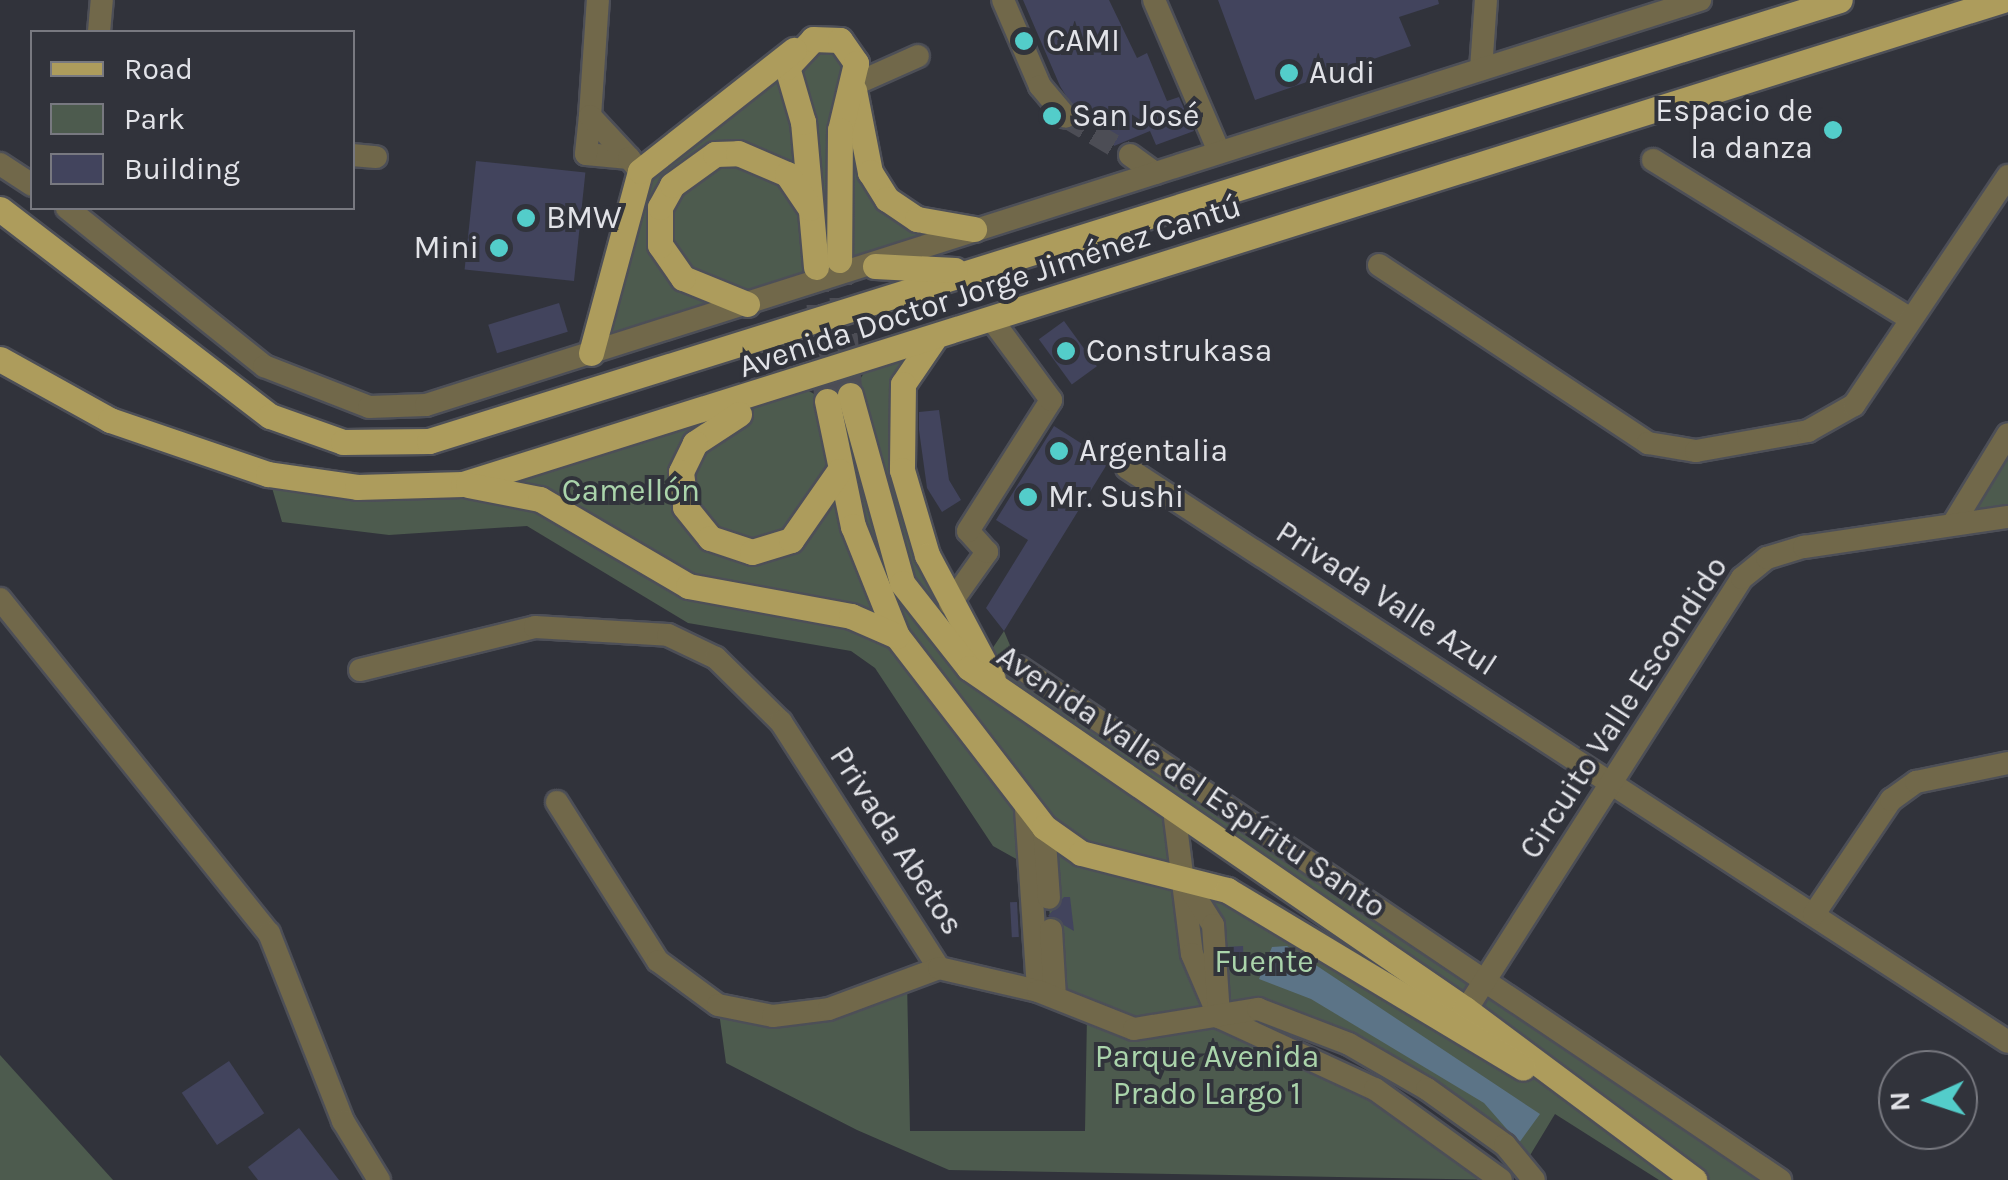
<!DOCTYPE html>
<meta charset="utf-8">
<style>
body{margin:0}
#map{position:relative;width:2008px;height:1180px;overflow:hidden;background:#31333b;font-family:Karla,sans-serif}
div>[style]{position:absolute}
[style*='--x']{left:calc(var(--x)*1px);top:calc(var(--y)*1px);width:calc(var(--w)*1px);rotate:calc(var(--a)*1deg)}
.green>*{inset:0;background:#4d5b4e}
.water>*{inset:0;background:#5c7487}
.building>*{inset:0;background:#42445d;transform-origin:0 0}
.minor-tunnel>*{height:22px;margin-top:-11px;transform-origin:0;background:repeating-linear-gradient(90deg,#4c4d55 0 22px,transparent 0 33px)}
.major-tunnel>*{height:25px;margin-top:-12.5px;transform-origin:0;background:repeating-linear-gradient(90deg,#4c4d55 0 25px,transparent 0 37px)}
.roads{filter:drop-shadow(2px 0 #4d4f57) drop-shadow(-2px 0 #4d4f57) drop-shadow(0 2px #4d4f57) drop-shadow(0 -2px #4d4f57)}
.minor>*{height:22px;margin:-11px;padding:0 11px;transform-origin:11px;border-radius:11px;background:#71684a}
.major>*{height:25px;margin:-12.5px;padding:0 12.5px;transform-origin:12.5px;border-radius:12.5px;background:#ad9c5c}
.dots>*{width:28px;height:28px;translate:-50% -50%;box-sizing:border-box;border:5px solid #31333b;border-radius:50%}
span{translate:-50% -50%;white-space:nowrap;text-align:center;line-height:1.15;-webkit-text-stroke:8px #31333b;paint-order:stroke}
.poi-label{font-size:32px;color:#e2e3e8}
.left{translate:0 -50%;text-align:left}
.right{translate:-100% -50%;text-align:right}
.street-label{font-size:32px;color:#e2e3e8}
.park-label{font-size:32px;color:#aad4ab}
.legend{position:absolute;left:30px;top:30px;width:325px;height:180px;box-sizing:border-box;background:#31333b;border:2px solid #787980;margin:0;padding:12px 18px;list-style:none;font-size:30px;color:#e2e3e8}
.legend li{display:flex;align-items:center;gap:20px;height:50px}
.legend b{width:50px;border:2px solid #787980}
.north{position:absolute;left:1878px;top:1050px;width:100px;height:100px;box-sizing:border-box;background:#31333b;border:2px solid #787980;border-radius:50%;rotate:267deg;font-size:28px;font-weight:700;line-height:40px;text-align:center;color:#e2e3e8}
.north::after{content:'';display:block;margin:auto;width:35px;height:45px;background:#53cdca;clip-path:polygon(50% 0,100% 100%,50% 72%,0 100%)}
</style>
<div id="map">
<div class="green">
<i style="clip-path:polygon(840px 40px,887px 199px,974px 229px,591px 353px,640px 171px,803px 42px)"></i>
<i style="clip-path:polygon(evenodd,933px 340px,903px 384px,898px 441px,927px 555px,984px 661px,1004px 631px,1019px 667px,1780px 1180px,1659px 1180px,1555px 1114px,1523px 1167px,1476px 1121px,1258px 1007px,1220px 1016px,1375px 1089px,1501px 1180px,949px 1170px,857px 1130px,726px 1063px,718px 1005px,773px 1016px,907px 980px,910px 1131px,1085px 1131px,1087px 1015px,1055px 998px,1044px 827px,1032px 868px,993px 846px,875px 668px,851px 651px,688px 623px,527px 526px,389px 535px,282px 522px,268px 474px,463px 484px,796px 384px,827px 401px,849px 395px,873px 360px,933px 340px,1175px 811px,1567px 1090px,1182px 874px,1175px 811px,933px 340px,1182px 903px,1213px 925px,1202px 985px,1182px 903px)"></i>
<i style="clip-path:polygon(2008px 434px,2008px 517px,1953px 524px)"></i>
<i style="clip-path:polygon(0 1055px,113px 1180px,0 1180px)"></i>
</div>
<div class="water">
<i style="clip-path:polygon(1287px 946px,1540px 1114px,1519px 1143px,1484px 1103px,1311px 999px,1259px 979px,1272px 947px)"></i>
</div>
<div class="building">
<i style="clip-path:polygon(1023px 0,1109px 0,1137px 58px,1147px 53px,1167px 101px,1179px 97px,1194px 131px,1156px 145px,1150px 131px,1114px 146px,1099px 111px,1080px 119px,1060px 86px)"></i>
<i style="clip-path:polygon(1218px 0,1438px 0,1439px 4px,1399px 17px,1411px 46px,1255px 100px)"></i>
<i style="left:476px;top:161px;width:110px;height:109px;rotate:6deg"></i>
<i style="left:559px;top:303px;width:30px;height:74px;rotate:73deg"></i>
<i style="left:1064px;top:321px;width:56px;height:31px;rotate:54deg"></i>
<i style="clip-path:polygon(939px 410px,949px 480px,961px 500px,942px 512px,927px 488px,919px 430px,919px 412px)"></i>
<i style="clip-path:polygon(1054px 426px,1109px 461px,1004px 631px,986px 608px,1028px 540px,996px 520px)"></i>
<i style="clip-path:polygon(1064px 897px,1070px 897px,1074px 931px,1048px 916px)"></i>
<i style="left:1017px;top:902px;width:35px;height:7px;rotate:87deg"></i>
<i style="left:1243px;top:946px;width:20px;height:14px;rotate:87deg"></i>
<i style="left:229px;top:1061px;width:63px;height:57px;rotate:56deg"></i>
<i style="clip-path:polygon(299px 1128px,339px 1180px,258px 1180px,248px 1167px)"></i>
</div>
<div class="minor-tunnel">
<i style="--x:1066;--y:117;--w:74;--a:30.7"></i>
</div>
<div class="major-tunnel">
<i style="--x:839;--y:260;--w:135;--a:85.3"></i>
<i style="--x:816;--y:267;--w:134;--a:85.3"></i>
</div>
<div class="roads">
<div class="minor">
<i style="--x:1003;--y:0;--w:94;--a:66.7"></i>
<i style="--x:1040;--y:86;--w:40;--a:50"></i>
<i style="--x:1154;--y:0;--w:165;--a:66.8"></i>
<i style="--x:99;--y:32;--w:32;--a:-85"></i>
<i style="--x:1481;--y:69;--w:69;--a:-85.9"></i>
<i style="--x:853;--y:85;--w:71;--a:-24"></i>
<i style="--x:590;--y:116;--w:116;--a:-86.1"></i>
<i style="--x:352;--y:155;--w:24;--a:5"></i>
<i style="--x:1130;--y:155;--w:31;--a:36"></i>
<i style="--x:629;--y:158;--w:43;--a:-174.7"></i>
<i style="--x:586;--y:154;--w:38;--a:-84"></i>
<i style="--x:590;--y:116;--w:57;--a:47.1"></i>
<i style="--x:629;--y:158;--w:17;--a:50"></i>
<i style="--x:1653;--y:160;--w:302;--a:31.7"></i>
<i style="--x:0;--y:164;--w:38;--a:33"></i>
<i style="--x:67;--y:208;--w:253;--a:38.7"></i>
<i style="--x:264;--y:366;--w:113;--a:21.3"></i>
<i style="--x:369;--y:407;--w:57;--a:-2"></i>
<i style="--x:426;--y:405;--w:1337;--a:-17.64"></i>
<i style="--x:1379;--y:265;--w:323;--a:33.5"></i>
<i style="--x:1648;--y:443;--w:49;--a:9.5"></i>
<i style="--x:1696;--y:451;--w:114;--a:-10.1"></i>
<i style="--x:1808;--y:431;--w:53;--a:-29.5"></i>
<i style="--x:1854;--y:405;--w:276;--a:-56.1"></i>
<i style="--x:1127;--y:468;--w:1051;--a:33.09"></i>
<i style="--x:1953;--y:524;--w:105;--a:-58.6"></i>
<i style="--x:0;--y:599;--w:429;--a:51.2"></i>
<i style="--x:269;--y:933;--w:202;--a:68.5"></i>
<i style="--x:343;--y:1121;--w:69;--a:58.6"></i>
<i style="--x:950;--y:604;--w:64;--a:-54.6"></i>
<i style="--x:987;--y:552;--w:28;--a:-132"></i>
<i style="--x:968;--y:531;--w:155;--a:-57.6"></i>
<i style="--x:1051;--y:400;--w:99;--a:-126.4"></i>
<i style="--x:1019;--y:667;--w:918;--a:33.98"></i>
<i style="--x:360;--y:670;--w:180;--a:-13.8"></i>
<i style="--x:535;--y:627;--w:133;--a:3.4"></i>
<i style="--x:668;--y:635;--w:53;--a:25.6"></i>
<i style="--x:716;--y:658;--w:91;--a:44.6"></i>
<i style="--x:781;--y:722;--w:292;--a:57.3"></i>
<i style="--x:557;--y:802;--w:188;--a:57.6"></i>
<i style="--x:658;--y:961;--w:74;--a:36.3"></i>
<i style="--x:718;--y:1005;--w:56;--a:11.3"></i>
<i style="--x:773;--y:1016;--w:56;--a:-7.1"></i>
<i style="--x:829;--y:1009;--w:117;--a:-20.4"></i>
<i style="--x:1026;--y:809;--w:182;--a:86.2"></i>
<i style="--x:1174;--y:810;--w:145;--a:82.9"></i>
<i style="--x:1192;--y:954;--w:69;--a:66.8"></i>
<i style="--x:1219;--y:1017;--w:172;--a:24.8"></i>
<i style="--x:1375;--y:1089;--w:155;--a:35.8"></i>
<i style="--x:1044;--y:827;--w:71;--a:86"></i>
<i style="--x:1181;--y:874;--w:60;--a:57.9"></i>
<i style="--x:1213;--y:925;--w:90;--a:86.2"></i>
<i style="--x:1814;--y:914;--w:138;--a:-56"></i>
<i style="--x:1891;--y:800;--w:31;--a:-36"></i>
<i style="--x:1916;--y:782;--w:94;--a:-11.7"></i>
<i style="--x:1051;--y:930;--w:67;--a:86.6"></i>
<i style="--x:939;--y:968;--w:102;--a:13.1"></i>
<i style="--x:1038;--y:991;--w:103;--a:21.6"></i>
<i style="--x:1134;--y:1029;--w:126;--a:-9.2"></i>
<i style="--x:1258;--y:1009;--w:97;--a:21"></i>
<i style="--x:1349;--y:1044;--w:90;--a:30"></i>
<i style="--x:1427;--y:1089;--w:96;--a:35.7"></i>
<i style="--x:1505;--y:1145;--w:45;--a:50.4"></i>
<i style="--x:1466;--y:1010;--w:513;--a:-57.43"></i>
<i style="--x:1742;--y:578;--w:32;--a:-39"></i>
<i style="--x:1767;--y:558;--w:39;--a:-17"></i>
<i style="--x:1804;--y:547;--w:206;--a:-8.4"></i>
</div>
<div class="major">
<i style="--x:854;--y:90;--w:84;--a:79"></i>
<i style="--x:870;--y:172;--w:32;--a:58"></i>
<i style="--x:887;--y:199;--w:36;--a:34"></i>
<i style="--x:917;--y:219;--w:58;--a:10"></i>
<i style="--x:0;--y:209;--w:340;--a:37.5"></i>
<i style="--x:270;--y:416;--w:77;--a:19.6"></i>
<i style="--x:343;--y:442;--w:86;--a:-0.7"></i>
<i style="--x:429;--y:441;--w:1478;--a:-17.36"></i>
<i style="--x:875;--y:266;--w:80;--a:2.9"></i>
<i style="--x:816;--y:267;--w:146;--a:-95.1"></i>
<i style="--x:803;--y:122;--w:57;--a:-106.2"></i>
<i style="--x:787;--y:67;--w:38;--a:-47"></i>
<i style="--x:813;--y:39;--w:27;--a:2"></i>
<i style="--x:840;--y:40;--w:28;--a:55"></i>
<i style="--x:856;--y:63;--w:69;--a:103.4"></i>
<i style="--x:840;--y:130;--w:130;--a:90.4"></i>
<i style="--x:747;--y:304;--w:69;--a:-157.9"></i>
<i style="--x:683;--y:278;--w:40;--a:-124.9"></i>
<i style="--x:660;--y:245;--w:38;--a:-90"></i>
<i style="--x:660;--y:207;--w:25;--a:-61"></i>
<i style="--x:672;--y:185;--w:53;--a:-35.8"></i>
<i style="--x:715;--y:154;--w:23;--a:-2"></i>
<i style="--x:738;--y:153;--w:53;--a:23.2"></i>
<i style="--x:787;--y:174;--w:41;--a:55.9"></i>
<i style="--x:933;--y:340;--w:53;--a:124.3"></i>
<i style="--x:903;--y:384;--w:86;--a:90.7"></i>
<i style="--x:902;--y:470;--w:89;--a:73.6"></i>
<i style="--x:927;--y:555;--w:140;--a:62"></i>
<i style="--x:591;--y:353;--w:188;--a:-74.9"></i>
<i style="--x:640;--y:171;--w:196;--a:-38.2"></i>
<i style="--x:0;--y:359;--w:126;--a:29"></i>
<i style="--x:110;--y:420;--w:167;--a:18.9"></i>
<i style="--x:268;--y:474;--w:90;--a:8.3"></i>
<i style="--x:357;--y:487;--w:106;--a:-1.6"></i>
<i style="--x:463;--y:484;--w:1614;--a:-17.45"></i>
<i style="--x:850;--y:395;--w:195;--a:74.5"></i>
<i style="--x:902;--y:583;--w:108;--a:51.8"></i>
<i style="--x:969;--y:668;--w:602;--a:34.51"></i>
<i style="--x:1465;--y:1009;--w:286;--a:36.7"></i>
<i style="--x:827;--y:401;--w:128;--a:78.3"></i>
<i style="--x:853;--y:526;--w:118;--a:68.2"></i>
<i style="--x:897;--y:636;--w:241;--a:52.4"></i>
<i style="--x:1044;--y:827;--w:45;--a:35.1"></i>
<i style="--x:1081;--y:853;--w:151;--a:14.2"></i>
<i style="--x:1227;--y:890;--w:345;--a:31"></i>
<i style="--x:739;--y:414;--w:53;--a:146.6"></i>
<i style="--x:695;--y:443;--w:32;--a:116"></i>
<i style="--x:681;--y:472;--w:35;--a:83"></i>
<i style="--x:685;--y:507;--w:40;--a:51"></i>
<i style="--x:710;--y:538;--w:44;--a:18.4"></i>
<i style="--x:752;--y:552;--w:41;--a:-17.1"></i>
<i style="--x:791;--y:540;--w:84;--a:-55.2"></i>
<i style="--x:468;--y:485;--w:73;--a:11"></i>
<i style="--x:540;--y:499;--w:172;--a:30.4"></i>
<i style="--x:688;--y:586;--w:166;--a:10.4"></i>
<i style="--x:851;--y:616;--w:50;--a:23.5"></i>
</div>
</div>
<div class="dots">
<i style="left:1024px;top:41px;background:#53cdca"></i>
<i style="left:1289px;top:73px;background:#53cdca"></i>
<i style="left:1052px;top:116px;background:#53cdca"></i>
<i style="left:1833px;top:130px;background:#53cdca"></i>
<i style="left:526px;top:218px;background:#53cdca"></i>
<i style="left:499px;top:248px;background:#53cdca"></i>
<i style="left:1066px;top:351px;background:#53cdca"></i>
<i style="left:1059px;top:451px;background:#53cdca"></i>
<i style="left:1028px;top:497px;background:#53cdca"></i>
</div>
<div class="poi-label">
<span class="left" style="left:1046px;top:41px">CAMI</span>
<span class="left" style="left:1309px;top:73px">Audi</span>
<span class="right" style="left:1813px;top:130px">Espacio de<br>la danza</span>
<span class="left" style="left:1072px;top:116px">San José</span>
<span class="left" style="left:546px;top:218px">BMW</span>
<span class="right" style="left:479px;top:248px">Mini</span>
<span class="left" style="left:1086px;top:351px">Construkasa</span>
<span class="left" style="left:1079px;top:451px">Argentalia</span>
<span class="left" style="left:1048px;top:497px">Mr. Sushi</span>
</div>
<div class="street-label">
<span style="left:990px;top:287px;rotate:-18deg">Avenida Doctor Jorge Jiménez Cantú</span>
<span style="left:1386px;top:599px;rotate:33deg">Privada Valle Azul</span>
<span style="left:1624px;top:708px;rotate:-57deg">Circuito Valle Escondido</span>
<span style="left:1191px;top:782px;rotate:34deg">Avenida Valle del Espíritu Santo</span>
<span style="left:896px;top:841px;rotate:57deg">Privada Abetos</span>
</div>
<div class="park-label">
<span style="left:631px;top:491px">Camellón</span>
<span style="left:1264px;top:962px">Fuente</span>
<span style="left:1207px;top:1076px">Parque Avenida<br>Prado Largo 1</span>
</div>
<ul class="legend">
<li><b style="height:12px;background:#ad9c5c"></b>Road</li>
<li><b style="height:28px;background:#4d5b4e"></b>Park</li>
<li><b style="height:28px;background:#42445d"></b>Building</li>
</ul>
<div class="north">N</div>
</div>
